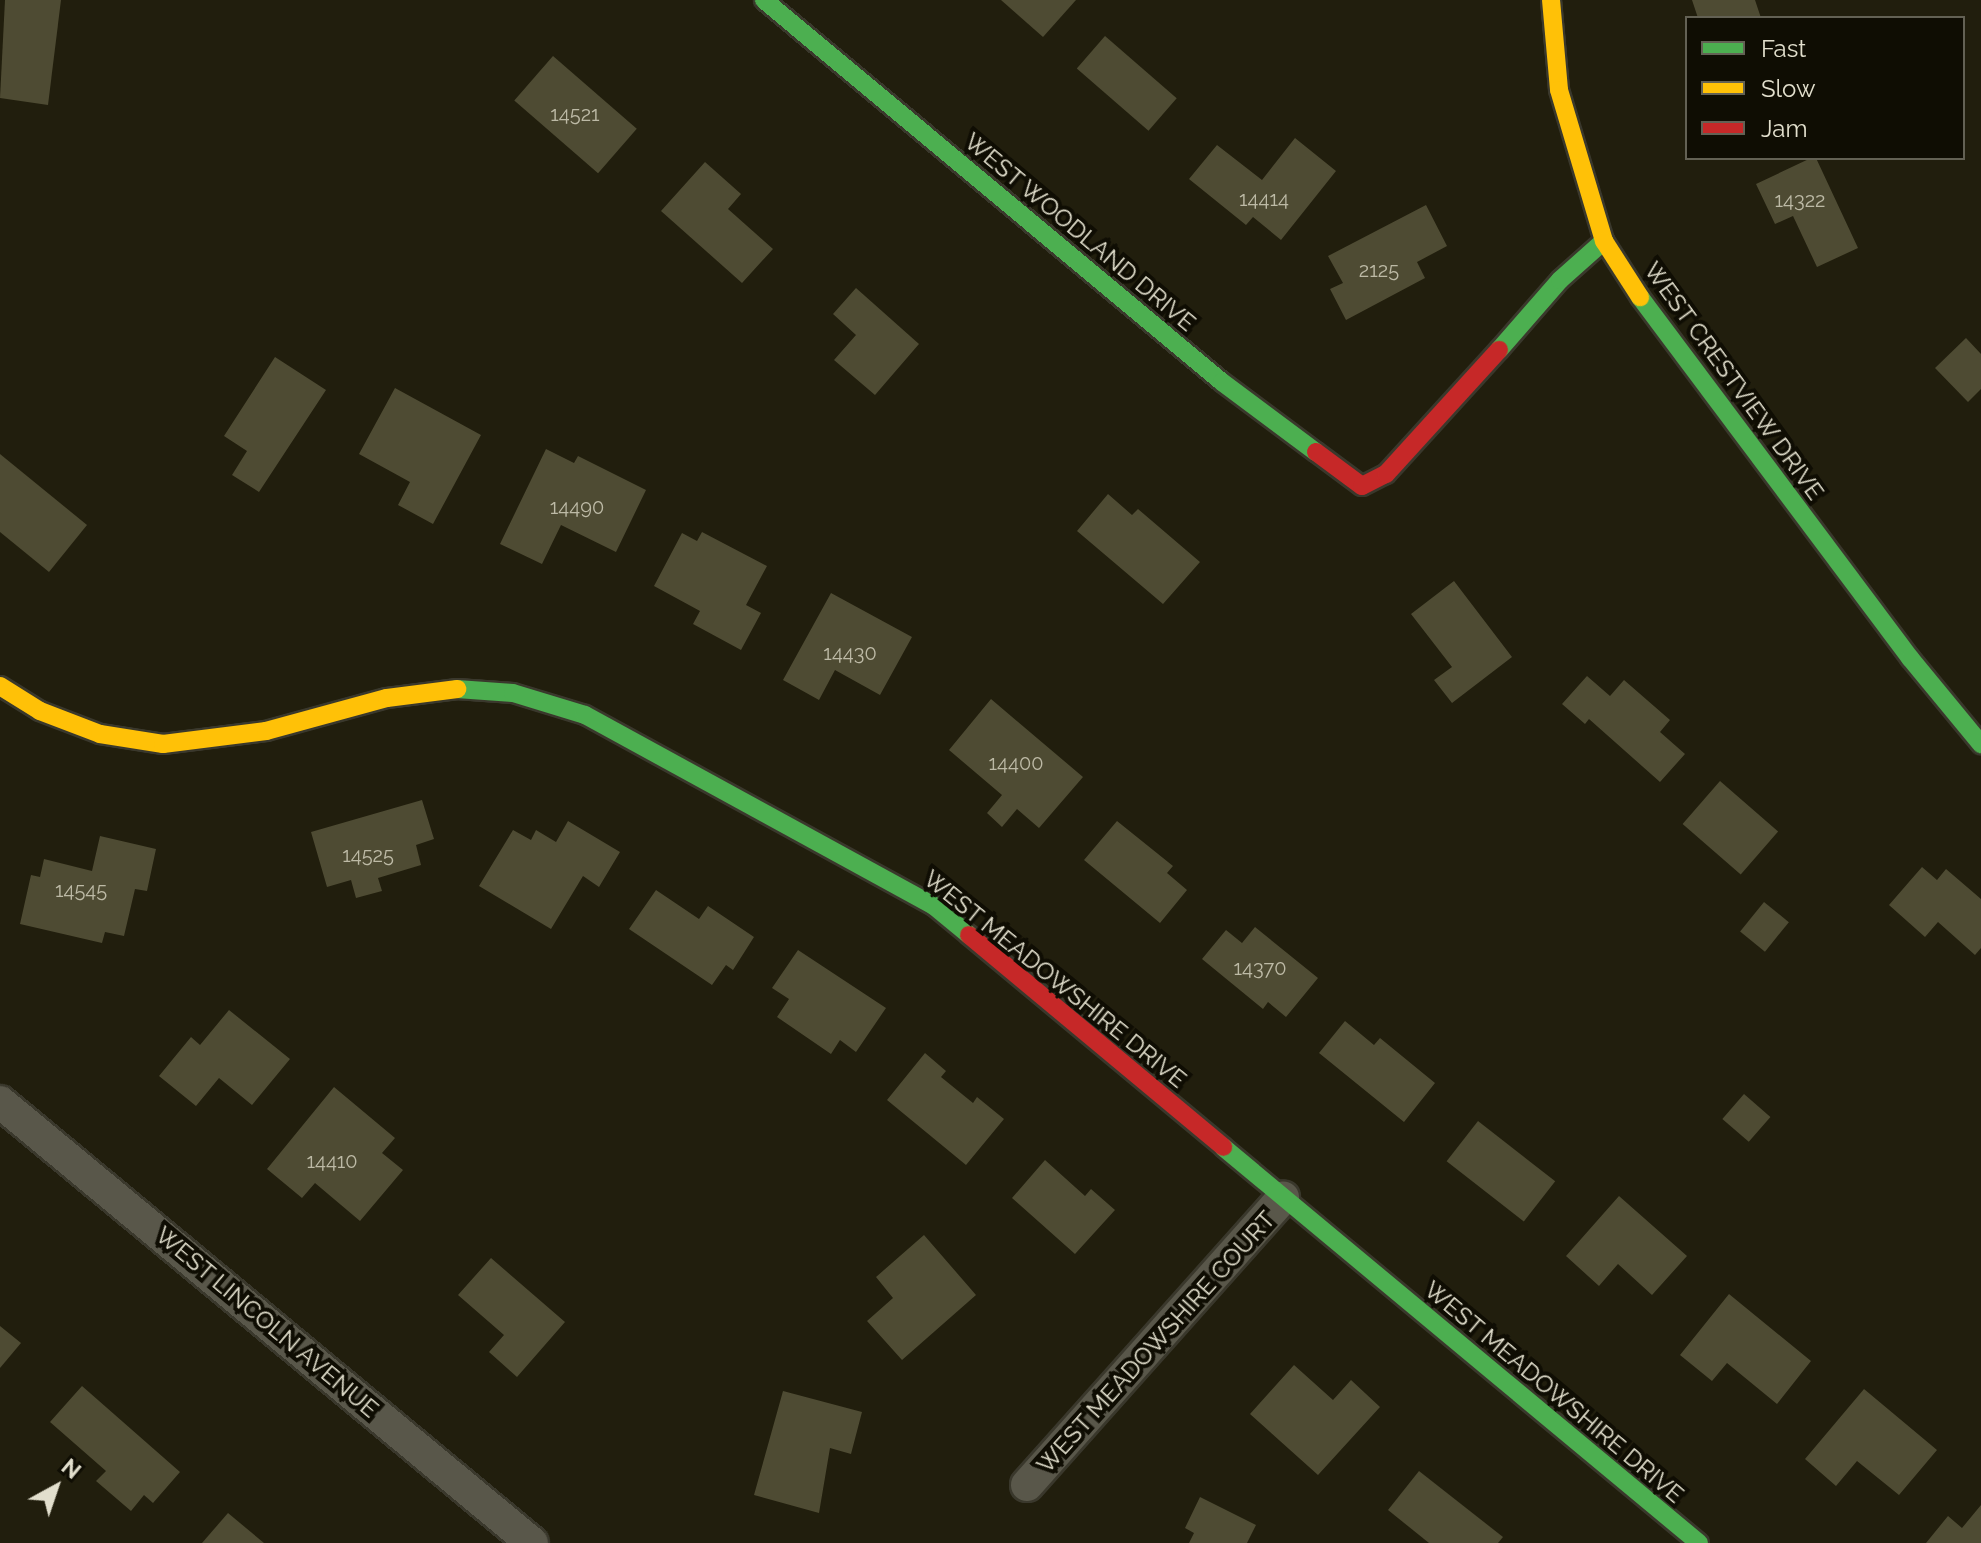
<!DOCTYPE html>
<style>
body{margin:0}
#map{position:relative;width:1981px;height:1543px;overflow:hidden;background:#211e0d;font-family:Raleway,sans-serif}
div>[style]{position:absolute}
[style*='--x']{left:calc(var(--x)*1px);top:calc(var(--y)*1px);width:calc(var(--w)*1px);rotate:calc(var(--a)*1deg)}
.building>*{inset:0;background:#4e4b33;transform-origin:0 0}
.roads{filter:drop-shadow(2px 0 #3a382c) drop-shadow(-2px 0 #3a382c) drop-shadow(0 2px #3a382c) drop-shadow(0 -2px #3a382c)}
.street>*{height:32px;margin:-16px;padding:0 16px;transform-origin:16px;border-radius:16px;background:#59574a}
.fast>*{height:18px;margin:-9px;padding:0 9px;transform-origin:9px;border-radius:9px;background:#4caf50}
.slow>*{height:18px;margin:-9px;padding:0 9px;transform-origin:9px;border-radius:9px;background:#ffc107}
.jam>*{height:18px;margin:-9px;padding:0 9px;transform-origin:9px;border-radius:9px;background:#c62828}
span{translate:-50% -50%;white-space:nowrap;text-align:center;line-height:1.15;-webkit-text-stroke:8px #0f0d03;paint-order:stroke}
.number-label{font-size:20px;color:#bdbaa6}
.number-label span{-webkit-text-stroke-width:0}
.street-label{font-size:24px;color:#e2dfcd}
.legend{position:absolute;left:1685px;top:16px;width:280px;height:144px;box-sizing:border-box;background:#0f0d03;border:2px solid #636154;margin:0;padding:10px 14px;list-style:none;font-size:24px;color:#e2dfcd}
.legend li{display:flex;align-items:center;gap:16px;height:40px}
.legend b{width:40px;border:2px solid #636154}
.north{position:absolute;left:16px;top:1447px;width:80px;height:80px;-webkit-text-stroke:6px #0f0d03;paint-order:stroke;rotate:40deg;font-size:22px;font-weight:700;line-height:32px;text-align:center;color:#e2dfcd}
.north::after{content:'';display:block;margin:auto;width:28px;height:36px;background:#e2dfcd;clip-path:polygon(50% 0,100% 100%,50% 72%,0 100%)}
</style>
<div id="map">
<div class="building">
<i style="clip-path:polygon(5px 0,61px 0,48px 105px,0 98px)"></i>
<i style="clip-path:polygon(1001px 0,1076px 0,1043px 37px)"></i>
<i style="clip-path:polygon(1692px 0,1755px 0,1761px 18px,1698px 18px)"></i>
<i style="left:1105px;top:36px;width:95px;height:43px;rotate:41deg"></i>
<i style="left:553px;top:56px;width:111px;height:59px;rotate:41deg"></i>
<i style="clip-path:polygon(1295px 138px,1336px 171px,1281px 240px,1253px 217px,1246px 225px,1189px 179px,1217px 145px,1262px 180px)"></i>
<i style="clip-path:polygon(1811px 158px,1816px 158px,1858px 248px,1817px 267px,1793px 216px,1775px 224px,1756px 184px)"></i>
<i style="clip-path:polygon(705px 162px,741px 194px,728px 209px,773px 249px,742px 283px,661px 211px)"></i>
<i style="clip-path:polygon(1426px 205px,1447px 246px,1417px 262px,1425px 278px,1346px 320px,1330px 289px,1343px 283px,1328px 256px)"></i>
<i style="clip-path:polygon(856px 288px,919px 344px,875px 395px,834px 360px,856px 335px,833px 314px)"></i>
<i style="clip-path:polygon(1966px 338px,1981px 354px,1981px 389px,1968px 402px,1935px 368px)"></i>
<i style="clip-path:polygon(275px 357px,326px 390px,259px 492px,232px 475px,247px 451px,224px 436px)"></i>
<i style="clip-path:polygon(395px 388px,481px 435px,433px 524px,398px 505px,410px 482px,359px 454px)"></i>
<i style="clip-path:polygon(546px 449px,574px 463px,578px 456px,646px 490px,616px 552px,561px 525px,542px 564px,500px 544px)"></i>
<i style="clip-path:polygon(0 454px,87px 525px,49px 572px,0 532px)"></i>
<i style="clip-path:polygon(1108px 494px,1132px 515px,1138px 509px,1200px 562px,1163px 604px,1077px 531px)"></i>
<i style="clip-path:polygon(702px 532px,767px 566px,746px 605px,761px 613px,741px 650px,693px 624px,700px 611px,654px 586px,682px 533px,697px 541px)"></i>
<i style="clip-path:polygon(1454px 581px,1512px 657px,1452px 703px,1434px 680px,1452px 667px,1411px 614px)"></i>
<i style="clip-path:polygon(831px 593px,912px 637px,880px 695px,835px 670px,819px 700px,783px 680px)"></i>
<i style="clip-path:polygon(1587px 676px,1610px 696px,1624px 680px,1670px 720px,1660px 732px,1685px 754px,1660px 782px,1589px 719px,1585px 724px,1562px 704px)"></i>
<i style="clip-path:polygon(991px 699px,1083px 777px,1039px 828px,1017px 809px,1002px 827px,987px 813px,1002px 795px,949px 750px)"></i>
<i style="left:1720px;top:781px;width:77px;height:57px;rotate:41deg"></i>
<i style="clip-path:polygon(422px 800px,434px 839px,416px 845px,421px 865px,378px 878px,382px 891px,356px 898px,351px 880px,327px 887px,311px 832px)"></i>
<i style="clip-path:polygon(568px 821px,620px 852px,599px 887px,583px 876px,551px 929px,479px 886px,513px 830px,531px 840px,536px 830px,556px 842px)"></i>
<i style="clip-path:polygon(1117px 821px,1173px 866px,1167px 873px,1187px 890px,1160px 923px,1084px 860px)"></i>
<i style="clip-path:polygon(100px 836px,156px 849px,147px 891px,135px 889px,124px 936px,105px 932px,102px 943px,20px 924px,31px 875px,40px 877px,44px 859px,92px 871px)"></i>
<i style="clip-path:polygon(1922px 867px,1937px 880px,1946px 869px,1981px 899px,1981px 948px,1975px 955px,1938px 922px,1925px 937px,1889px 905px)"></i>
<i style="clip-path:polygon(656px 890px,699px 919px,708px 906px,754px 937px,733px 970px,726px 965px,712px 985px,629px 929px)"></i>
<i style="left:1764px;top:902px;width:32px;height:38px;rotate:39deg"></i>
<i style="clip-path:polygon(1255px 927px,1318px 978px,1286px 1017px,1268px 1002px,1263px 1009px,1202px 959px,1226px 930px,1242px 943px)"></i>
<i style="clip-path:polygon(798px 950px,886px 1008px,856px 1052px,840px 1040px,831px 1054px,777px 1017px,789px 999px,772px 988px)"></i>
<i style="clip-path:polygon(229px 1010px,290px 1059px,252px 1105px,219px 1078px,196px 1106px,159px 1076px,191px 1037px,200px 1045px)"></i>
<i style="clip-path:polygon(1345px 1021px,1374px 1045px,1380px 1038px,1435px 1083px,1404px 1122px,1319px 1053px)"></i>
<i style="clip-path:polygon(925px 1053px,946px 1071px,941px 1077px,973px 1103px,977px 1097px,1004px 1119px,966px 1165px,887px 1100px)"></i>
<i style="clip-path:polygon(334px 1087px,395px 1138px,382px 1153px,403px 1170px,360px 1221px,315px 1183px,302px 1198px,267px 1169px)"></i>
<i style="left:1744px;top:1094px;width:35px;height:33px;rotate:41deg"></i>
<i style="left:1478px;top:1121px;width:98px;height:51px;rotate:38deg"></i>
<i style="clip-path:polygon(1045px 1160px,1085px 1196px,1091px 1189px,1115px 1210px,1075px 1254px,1012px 1198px)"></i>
<i style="clip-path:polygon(1619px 1196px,1687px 1256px,1652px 1295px,1618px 1264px,1599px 1286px,1566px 1256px)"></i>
<i style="clip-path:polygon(924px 1235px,976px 1295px,902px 1360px,867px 1321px,893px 1298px,876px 1277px)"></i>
<i style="clip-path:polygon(491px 1258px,565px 1322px,517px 1377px,489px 1352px,504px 1335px,458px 1295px)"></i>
<i style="clip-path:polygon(1729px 1294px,1811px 1361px,1777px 1404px,1727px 1363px,1712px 1381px,1680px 1355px)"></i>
<i style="clip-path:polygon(0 1326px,21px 1343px,0 1368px)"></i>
<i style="clip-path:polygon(1294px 1365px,1333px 1400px,1351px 1380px,1380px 1407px,1318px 1475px,1250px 1414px)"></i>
<i style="clip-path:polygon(82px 1386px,180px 1472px,153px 1503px,144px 1495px,131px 1511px,96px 1481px,106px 1471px,50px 1422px)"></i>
<i style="clip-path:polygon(1864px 1389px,1937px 1450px,1899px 1495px,1857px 1461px,1836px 1486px,1805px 1459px)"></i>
<i style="clip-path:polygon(783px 1391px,862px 1412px,851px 1454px,830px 1448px,819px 1513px,754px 1495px)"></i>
<i style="clip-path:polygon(1419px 1471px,1503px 1537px,1498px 1543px,1429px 1543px,1388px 1510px)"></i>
<i style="clip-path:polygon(1200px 1497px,1256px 1525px,1247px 1543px,1189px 1543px,1194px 1533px,1185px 1528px)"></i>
<i style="clip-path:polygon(1981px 1505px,1981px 1543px,1926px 1543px,1948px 1516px,1962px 1528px)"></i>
<i style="clip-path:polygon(228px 1513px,264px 1543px,202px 1543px)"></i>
</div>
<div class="roads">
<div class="street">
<i style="--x:0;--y:1102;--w:691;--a:39.66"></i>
<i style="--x:1027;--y:1485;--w:385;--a:-48.3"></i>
</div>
<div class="fast">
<i style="--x:764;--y:0;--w:596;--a:39.83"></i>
<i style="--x:1222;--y:382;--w:117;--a:36.7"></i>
<i style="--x:1640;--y:297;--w:451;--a:53.2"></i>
<i style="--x:1910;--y:658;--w:112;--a:50.5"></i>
<i style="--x:1499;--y:350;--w:93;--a:-48.9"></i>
<i style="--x:1560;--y:280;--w:59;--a:-41.6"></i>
<i style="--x:457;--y:689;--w:56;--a:4.1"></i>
<i style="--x:513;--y:693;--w:75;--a:17"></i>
<i style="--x:585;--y:715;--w:398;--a:28.7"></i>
<i style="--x:934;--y:906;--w:45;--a:39.6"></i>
<i style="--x:1223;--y:1147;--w:619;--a:39.76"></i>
</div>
<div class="slow">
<i style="--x:1551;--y:0;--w:90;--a:84.9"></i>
<i style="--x:1559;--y:90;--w:158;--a:73.4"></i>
<i style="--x:1604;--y:241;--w:67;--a:57.3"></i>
<i style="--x:0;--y:686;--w:47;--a:32"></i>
<i style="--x:40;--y:711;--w:64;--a:21"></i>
<i style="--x:100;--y:734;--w:64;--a:9"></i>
<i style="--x:163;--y:744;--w:104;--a:-7.2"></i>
<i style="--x:266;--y:731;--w:125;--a:-15.3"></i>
<i style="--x:387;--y:698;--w:71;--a:-7.3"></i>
</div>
<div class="jam">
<i style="--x:1316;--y:452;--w:57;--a:36.5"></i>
<i style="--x:1362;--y:486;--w:27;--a:-27"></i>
<i style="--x:1386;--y:474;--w:168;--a:-47.7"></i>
<i style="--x:969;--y:935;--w:331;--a:39.8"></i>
</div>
</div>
<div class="number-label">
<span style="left:575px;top:114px">14521</span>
<span style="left:1264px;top:199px">14414</span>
<span style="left:1800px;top:200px">14322</span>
<span style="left:1379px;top:270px">2125</span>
<span style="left:577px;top:507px">14490</span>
<span style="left:850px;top:653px">14430</span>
<span style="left:1016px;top:763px">14400</span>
<span style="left:368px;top:855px">14525</span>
<span style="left:81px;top:890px">14545</span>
<span style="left:1260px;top:968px">14370</span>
<span style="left:332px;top:1161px">14410</span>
</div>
<div class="street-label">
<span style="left:1080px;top:232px;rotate:40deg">WEST WOODLAND DRIVE</span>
<span style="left:1734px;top:381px;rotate:54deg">WEST CRESTVIEW DRIVE</span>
<span style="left:1055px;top:979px;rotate:39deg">WEST MEADOWSHIRE DRIVE</span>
<span style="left:267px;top:1322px;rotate:40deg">WEST LINCOLN AVENUE</span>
<span style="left:1156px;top:1342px;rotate:-48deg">WEST MEADOWSHIRE COURT</span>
<span style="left:1554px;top:1392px;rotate:40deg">WEST MEADOWSHIRE DRIVE</span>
</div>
<ul class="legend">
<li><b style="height:10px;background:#4caf50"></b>Fast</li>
<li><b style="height:10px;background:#ffc107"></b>Slow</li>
<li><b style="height:10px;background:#c62828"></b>Jam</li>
</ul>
<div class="north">N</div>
</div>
